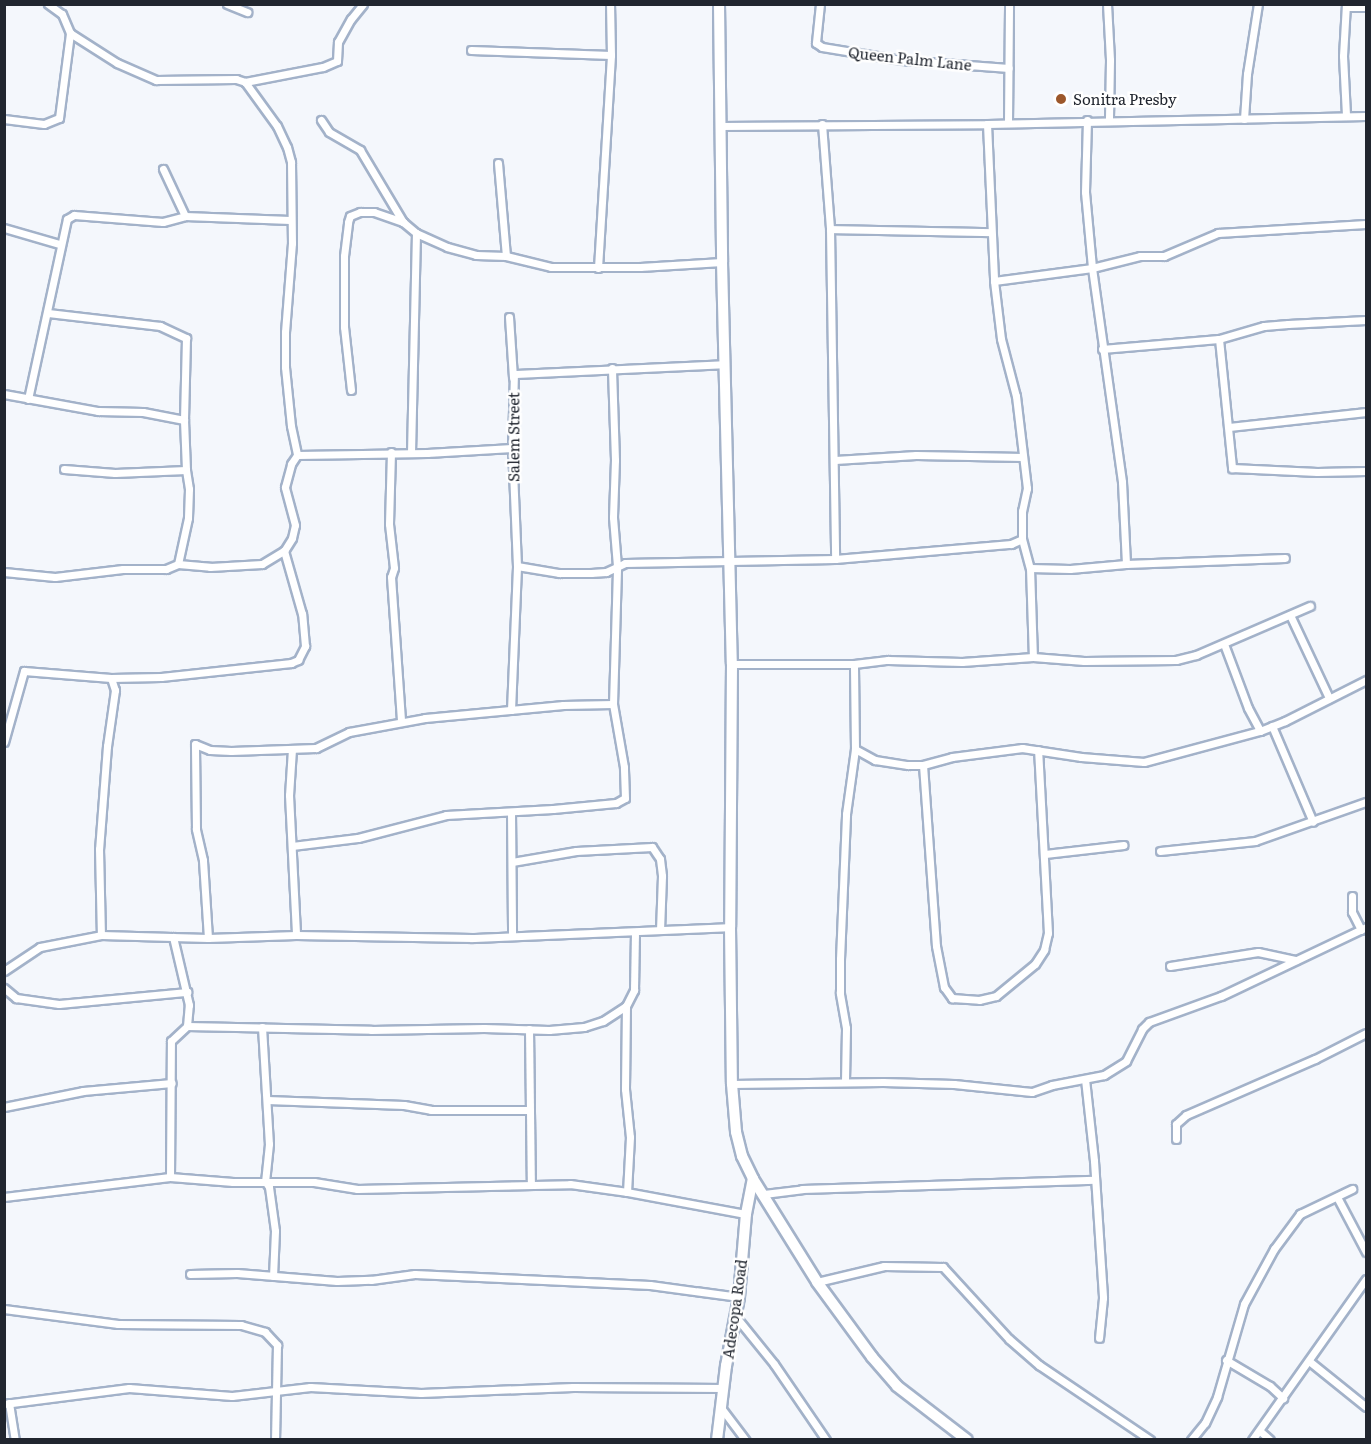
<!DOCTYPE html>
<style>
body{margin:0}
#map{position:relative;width:1371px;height:1444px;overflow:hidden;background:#f4f7fc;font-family:Literata,serif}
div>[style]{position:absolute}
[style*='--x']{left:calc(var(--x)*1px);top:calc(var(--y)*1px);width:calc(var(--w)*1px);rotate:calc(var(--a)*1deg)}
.roads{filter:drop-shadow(2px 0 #a3b2c9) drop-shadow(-2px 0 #a3b2c9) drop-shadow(0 2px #a3b2c9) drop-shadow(0 -2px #a3b2c9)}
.street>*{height:7px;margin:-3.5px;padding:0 3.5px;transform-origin:3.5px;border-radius:3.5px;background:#fff}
.secondary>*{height:10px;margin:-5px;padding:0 5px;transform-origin:5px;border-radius:5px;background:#fff}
.dots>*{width:16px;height:16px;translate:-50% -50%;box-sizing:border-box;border:3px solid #fff;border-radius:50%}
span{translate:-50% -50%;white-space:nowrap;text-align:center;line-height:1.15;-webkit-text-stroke:5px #fff;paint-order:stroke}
.street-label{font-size:15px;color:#21262f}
.poi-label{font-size:15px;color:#21262f}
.left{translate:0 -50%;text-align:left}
.frame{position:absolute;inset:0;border:6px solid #21262f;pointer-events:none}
</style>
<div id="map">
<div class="roads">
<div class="street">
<i style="--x:48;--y:4;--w:17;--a:36"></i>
<i style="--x:62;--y:14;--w:21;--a:67"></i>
<i style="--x:70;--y:33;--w:56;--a:32.6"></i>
<i style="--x:117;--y:63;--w:43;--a:23.6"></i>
<i style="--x:156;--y:80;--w:80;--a:-0.7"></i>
<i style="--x:236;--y:79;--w:9;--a:18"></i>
<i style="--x:245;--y:82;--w:54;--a:54"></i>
<i style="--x:277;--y:126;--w:23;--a:65"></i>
<i style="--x:287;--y:147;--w:16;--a:75"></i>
<i style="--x:291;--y:162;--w:81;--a:89.3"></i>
<i style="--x:292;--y:243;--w:89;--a:94.5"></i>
<i style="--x:285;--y:332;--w:35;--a:90"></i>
<i style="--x:285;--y:367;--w:59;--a:84.2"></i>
<i style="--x:291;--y:426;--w:30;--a:78"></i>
<i style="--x:227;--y:4;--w:22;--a:22"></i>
<i style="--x:820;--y:4;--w:39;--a:96"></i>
<i style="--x:816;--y:43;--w:7;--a:34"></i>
<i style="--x:822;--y:47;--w:80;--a:9.3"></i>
<i style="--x:901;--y:60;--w:108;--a:4.2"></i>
<i style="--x:1107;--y:4;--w:56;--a:86.9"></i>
<i style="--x:1110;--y:60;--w:59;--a:91"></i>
<i style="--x:1346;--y:7;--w:20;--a:0"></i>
<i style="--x:471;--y:50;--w:140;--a:2"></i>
<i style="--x:245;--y:82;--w:79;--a:-10.9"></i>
<i style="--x:323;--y:67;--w:15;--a:-23"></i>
<i style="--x:337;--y:61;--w:19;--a:-87"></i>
<i style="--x:338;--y:42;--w:26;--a:-61"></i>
<i style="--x:351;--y:19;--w:19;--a:-51"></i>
<i style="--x:1346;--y:115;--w:59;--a:-92.9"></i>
<i style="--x:1343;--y:56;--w:52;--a:-86.7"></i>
<i style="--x:4;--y:119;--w:40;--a:7.1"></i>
<i style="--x:44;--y:124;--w:16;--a:-22"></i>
<i style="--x:59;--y:118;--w:86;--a:-82.6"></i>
<i style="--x:1244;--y:119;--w:45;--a:-86.2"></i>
<i style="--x:1247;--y:74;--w:71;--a:-81.1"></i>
<i style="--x:321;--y:120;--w:14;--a:56"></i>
<i style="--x:329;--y:132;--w:36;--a:30"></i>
<i style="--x:360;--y:150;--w:84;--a:59.2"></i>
<i style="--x:1087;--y:120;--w:72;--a:91.6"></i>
<i style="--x:1085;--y:192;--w:76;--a:84.7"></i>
<i style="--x:1092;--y:268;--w:216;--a:82"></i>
<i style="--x:1122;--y:482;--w:82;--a:87.2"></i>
<i style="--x:1008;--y:123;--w:119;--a:-89.5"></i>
<i style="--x:822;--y:124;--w:105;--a:85.6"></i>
<i style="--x:830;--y:229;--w:330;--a:89.1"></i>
<i style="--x:987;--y:124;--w:157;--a:87.4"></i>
<i style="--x:994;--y:281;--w:58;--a:83.1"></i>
<i style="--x:1001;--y:339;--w:59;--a:75.3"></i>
<i style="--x:1016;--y:396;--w:93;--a:83.2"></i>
<i style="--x:1027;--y:488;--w:24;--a:102"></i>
<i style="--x:1022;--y:511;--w:28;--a:90"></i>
<i style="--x:1022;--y:539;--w:30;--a:75"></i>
<i style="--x:1030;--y:568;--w:89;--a:88.1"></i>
<i style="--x:720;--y:126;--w:267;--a:-0.4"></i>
<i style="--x:987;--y:124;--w:379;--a:-1.2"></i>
<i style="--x:498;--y:163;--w:93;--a:85.1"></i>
<i style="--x:163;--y:169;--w:52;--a:64.9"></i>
<i style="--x:4;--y:228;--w:57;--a:16.2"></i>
<i style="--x:830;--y:229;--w:161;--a:1.1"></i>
<i style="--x:598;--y:268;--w:213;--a:-86.5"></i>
<i style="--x:611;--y:55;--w:51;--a:-91.1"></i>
<i style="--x:994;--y:281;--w:99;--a:-7.6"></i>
<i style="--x:1092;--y:268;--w:49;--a:-14"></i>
<i style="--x:1140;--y:256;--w:24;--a:0"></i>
<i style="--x:1164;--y:256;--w:59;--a:-23.1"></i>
<i style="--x:1218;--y:233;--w:148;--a:-3.5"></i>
<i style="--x:48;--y:313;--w:113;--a:6.6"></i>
<i style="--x:160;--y:326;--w:29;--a:25"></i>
<i style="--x:186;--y:338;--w:82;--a:91.4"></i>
<i style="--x:184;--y:420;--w:50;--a:87.7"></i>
<i style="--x:186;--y:470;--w:19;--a:81"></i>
<i style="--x:189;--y:489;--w:29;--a:92"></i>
<i style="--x:188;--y:518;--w:47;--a:102.3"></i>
<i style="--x:509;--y:317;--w:61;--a:86.2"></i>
<i style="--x:1219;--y:339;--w:130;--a:84.2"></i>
<i style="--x:1232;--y:468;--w:85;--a:2.7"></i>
<i style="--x:1317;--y:472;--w:49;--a:-1.2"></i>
<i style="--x:1102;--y:349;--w:117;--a:-4.9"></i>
<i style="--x:1219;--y:339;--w:47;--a:-16.1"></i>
<i style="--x:1264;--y:326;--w:24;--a:-5"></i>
<i style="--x:1288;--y:324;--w:78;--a:-2.9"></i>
<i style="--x:351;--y:390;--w:63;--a:-96.3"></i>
<i style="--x:344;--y:327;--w:71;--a:-90"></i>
<i style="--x:344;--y:256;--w:34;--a:-83"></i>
<i style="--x:348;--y:222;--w:6;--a:-72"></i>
<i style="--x:350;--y:216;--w:11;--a:-22"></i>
<i style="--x:360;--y:212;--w:14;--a:0"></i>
<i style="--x:374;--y:212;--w:31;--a:19"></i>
<i style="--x:403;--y:222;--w:17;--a:40"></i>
<i style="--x:416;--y:233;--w:34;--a:24"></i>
<i style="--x:447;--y:247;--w:30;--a:15"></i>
<i style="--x:476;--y:255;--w:30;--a:2"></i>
<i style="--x:506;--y:256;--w:46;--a:13.7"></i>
<i style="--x:551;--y:267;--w:89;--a:0"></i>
<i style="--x:640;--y:267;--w:82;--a:-3.5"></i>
<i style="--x:4;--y:394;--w:96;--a:10.3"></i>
<i style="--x:98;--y:411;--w:45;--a:1.3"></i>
<i style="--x:143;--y:412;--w:42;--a:11"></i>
<i style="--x:28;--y:399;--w:184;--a:-77.8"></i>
<i style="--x:67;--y:219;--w:8;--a:-30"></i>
<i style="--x:74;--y:215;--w:89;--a:4.5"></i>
<i style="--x:163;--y:222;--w:23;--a:-15"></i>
<i style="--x:185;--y:216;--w:105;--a:2.2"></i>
<i style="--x:1229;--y:427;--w:138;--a:-6.2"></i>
<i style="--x:391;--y:452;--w:72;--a:91.6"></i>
<i style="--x:389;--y:524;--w:44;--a:83.5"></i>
<i style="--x:394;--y:568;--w:9;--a:108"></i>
<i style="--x:391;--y:577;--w:144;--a:86"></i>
<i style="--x:411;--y:453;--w:220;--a:-88.7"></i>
<i style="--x:835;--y:460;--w:81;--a:-3.5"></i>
<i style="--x:916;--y:455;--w:107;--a:1.1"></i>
<i style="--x:64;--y:469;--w:51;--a:4.5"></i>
<i style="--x:115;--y:473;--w:71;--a:-2.4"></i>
<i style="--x:517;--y:566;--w:43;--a:9.5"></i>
<i style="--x:559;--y:573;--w:32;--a:0"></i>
<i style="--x:591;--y:573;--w:15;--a:-4"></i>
<i style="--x:606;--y:572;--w:21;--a:-25"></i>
<i style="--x:625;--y:563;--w:210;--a:-1.1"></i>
<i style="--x:835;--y:559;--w:177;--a:-4.9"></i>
<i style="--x:1011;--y:544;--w:12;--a:-24"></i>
<i style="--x:1030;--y:568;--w:40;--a:1.4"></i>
<i style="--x:1070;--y:569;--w:56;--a:-5.1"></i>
<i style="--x:1126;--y:564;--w:159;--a:-2.2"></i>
<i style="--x:4;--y:572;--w:51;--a:5.6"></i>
<i style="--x:55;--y:577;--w:68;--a:-6.7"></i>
<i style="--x:123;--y:569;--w:43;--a:0"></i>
<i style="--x:166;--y:569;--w:13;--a:-23"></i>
<i style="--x:178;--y:564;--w:32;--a:5"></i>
<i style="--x:210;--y:567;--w:52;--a:-3.3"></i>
<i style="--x:262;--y:564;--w:26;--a:-31"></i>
<i style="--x:284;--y:551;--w:15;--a:-58"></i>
<i style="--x:292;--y:538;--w:13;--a:-77"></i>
<i style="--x:295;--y:525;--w:39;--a:-105"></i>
<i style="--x:285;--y:487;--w:24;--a:-75"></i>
<i style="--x:291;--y:464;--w:11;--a:-56"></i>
<i style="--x:297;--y:455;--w:130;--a:-0.9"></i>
<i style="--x:427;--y:453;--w:85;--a:-3.4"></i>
<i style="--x:1290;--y:615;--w:92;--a:64.8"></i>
<i style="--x:1224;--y:644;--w:68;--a:69.4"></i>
<i style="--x:1248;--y:708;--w:26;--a:62"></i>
<i style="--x:732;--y:664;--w:122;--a:0"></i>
<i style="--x:854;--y:664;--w:34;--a:-7"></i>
<i style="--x:888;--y:660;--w:74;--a:1.5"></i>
<i style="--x:962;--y:662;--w:71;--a:-4"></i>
<i style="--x:1033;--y:657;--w:51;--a:4.5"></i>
<i style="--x:1084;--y:661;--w:92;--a:-0.6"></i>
<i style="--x:1176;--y:660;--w:21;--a:-14"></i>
<i style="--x:1196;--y:655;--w:124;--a:-23.3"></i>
<i style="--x:111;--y:678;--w:50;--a:-1.1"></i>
<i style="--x:161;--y:677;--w:131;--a:-6.1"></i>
<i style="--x:291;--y:663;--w:8;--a:-23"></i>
<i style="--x:298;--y:660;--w:16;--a:-63"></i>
<i style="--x:305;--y:646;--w:32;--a:-95"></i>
<i style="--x:302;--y:614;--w:66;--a:-105.9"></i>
<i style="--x:511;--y:710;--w:144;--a:-87.6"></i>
<i style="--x:517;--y:566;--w:118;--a:-92.4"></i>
<i style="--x:512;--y:448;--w:74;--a:-88.5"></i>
<i style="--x:514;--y:374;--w:211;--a:-2.7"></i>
<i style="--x:1272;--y:726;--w:104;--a:66.9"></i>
<i style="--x:4;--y:742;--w:74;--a:-74.3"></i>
<i style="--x:24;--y:671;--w:87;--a:4.6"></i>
<i style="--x:111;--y:678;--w:13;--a:72"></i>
<i style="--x:115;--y:690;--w:57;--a:98.1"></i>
<i style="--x:107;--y:746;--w:103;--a:94.4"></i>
<i style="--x:99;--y:849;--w:86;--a:88.7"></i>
<i style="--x:292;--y:749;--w:46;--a:93.7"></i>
<i style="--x:289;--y:795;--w:140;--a:87.1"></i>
<i style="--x:855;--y:749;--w:23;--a:29"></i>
<i style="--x:875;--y:760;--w:33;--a:9"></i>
<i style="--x:908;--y:765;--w:15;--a:0"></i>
<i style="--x:923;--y:765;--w:30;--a:-15"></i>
<i style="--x:952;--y:757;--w:71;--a:-7.3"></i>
<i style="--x:1022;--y:748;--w:60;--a:8.7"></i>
<i style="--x:1081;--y:757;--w:63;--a:4.5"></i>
<i style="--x:1144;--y:762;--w:120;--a:-15"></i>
<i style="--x:1260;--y:731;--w:27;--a:-22"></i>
<i style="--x:1285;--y:721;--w:91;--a:-26.8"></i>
<i style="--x:923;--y:765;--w:181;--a:85.9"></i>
<i style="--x:936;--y:946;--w:42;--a:79"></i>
<i style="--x:944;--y:987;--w:14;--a:54"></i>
<i style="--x:952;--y:998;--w:27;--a:4"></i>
<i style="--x:979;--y:1000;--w:17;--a:-13"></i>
<i style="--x:996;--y:996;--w:50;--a:-39.4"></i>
<i style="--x:1035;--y:964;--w:17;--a:-57"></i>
<i style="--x:1044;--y:950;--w:17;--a:-77"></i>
<i style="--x:1048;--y:933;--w:183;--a:-93.1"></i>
<i style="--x:511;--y:812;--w:124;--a:89.5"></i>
<i style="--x:292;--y:846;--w:66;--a:-6.9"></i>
<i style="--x:358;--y:838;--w:91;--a:-14.6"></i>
<i style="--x:446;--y:815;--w:107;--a:-3.2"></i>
<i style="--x:553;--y:809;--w:63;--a:-5.4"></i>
<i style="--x:616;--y:803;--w:10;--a:-29"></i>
<i style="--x:625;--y:798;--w:31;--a:-92"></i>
<i style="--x:624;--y:767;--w:64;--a:-99.9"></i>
<i style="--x:613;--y:704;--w:138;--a:-88.3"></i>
<i style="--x:617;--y:566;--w:49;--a:-94.7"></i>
<i style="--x:613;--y:517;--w:57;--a:-88"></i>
<i style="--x:615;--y:460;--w:92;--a:-91.9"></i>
<i style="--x:1160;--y:851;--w:96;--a:-6"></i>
<i style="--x:1255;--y:841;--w:118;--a:-19.4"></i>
<i style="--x:1045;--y:854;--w:79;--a:-6.6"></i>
<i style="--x:512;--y:862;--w:65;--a:-9.8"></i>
<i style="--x:576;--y:851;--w:76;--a:-3"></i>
<i style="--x:652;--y:847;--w:14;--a:56"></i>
<i style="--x:660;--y:859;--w:17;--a:83"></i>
<i style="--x:662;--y:876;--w:54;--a:92.1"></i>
<i style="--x:1352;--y:896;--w:16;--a:90"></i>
<i style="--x:1352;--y:912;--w:20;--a:63"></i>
<i style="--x:208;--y:938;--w:78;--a:-93.7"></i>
<i style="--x:203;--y:860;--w:32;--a:-103"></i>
<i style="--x:196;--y:829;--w:85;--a:-90.7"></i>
<i style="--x:195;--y:744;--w:16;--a:22"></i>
<i style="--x:210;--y:750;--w:21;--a:3"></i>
<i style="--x:231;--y:751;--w:85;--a:-2"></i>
<i style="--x:316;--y:748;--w:37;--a:-26"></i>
<i style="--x:349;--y:732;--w:77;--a:-10.4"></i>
<i style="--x:425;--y:718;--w:139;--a:-5.4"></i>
<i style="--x:563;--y:705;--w:50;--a:-1.1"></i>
<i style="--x:1170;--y:966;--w:89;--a:-9"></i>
<i style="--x:1258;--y:952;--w:39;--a:12"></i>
<i style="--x:4;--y:971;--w:43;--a:-33.7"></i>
<i style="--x:40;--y:947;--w:62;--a:-11.1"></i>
<i style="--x:101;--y:935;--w:107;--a:1.6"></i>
<i style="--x:208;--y:938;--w:88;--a:-2"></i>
<i style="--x:296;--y:935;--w:176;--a:1"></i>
<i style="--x:472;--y:938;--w:258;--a:-2.4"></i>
<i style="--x:4;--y:988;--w:16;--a:40"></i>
<i style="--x:16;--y:998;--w:43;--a:7.9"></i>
<i style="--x:59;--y:1004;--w:129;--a:-5.4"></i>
<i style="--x:626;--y:1006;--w:83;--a:90.7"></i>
<i style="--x:625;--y:1089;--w:48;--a:84.1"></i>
<i style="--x:630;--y:1137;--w:55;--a:93.1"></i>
<i style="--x:187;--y:1026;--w:184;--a:1.2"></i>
<i style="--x:371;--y:1030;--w:113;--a:-1"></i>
<i style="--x:484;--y:1028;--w:65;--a:1.8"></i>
<i style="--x:549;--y:1030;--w:35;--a:-5"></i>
<i style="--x:584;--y:1027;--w:20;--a:-18"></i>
<i style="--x:603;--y:1021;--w:27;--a:-33"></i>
<i style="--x:626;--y:1006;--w:18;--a:-63"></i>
<i style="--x:634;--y:990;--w:58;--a:-89"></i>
<i style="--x:262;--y:1027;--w:117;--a:86.6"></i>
<i style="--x:269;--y:1144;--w:37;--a:96"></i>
<i style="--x:265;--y:1181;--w:7;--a:56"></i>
<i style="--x:269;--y:1187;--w:44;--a:82.2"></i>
<i style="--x:275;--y:1231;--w:45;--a:92.5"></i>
<i style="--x:529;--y:1029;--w:154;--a:89.3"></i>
<i style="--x:1085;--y:1079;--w:82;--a:83.7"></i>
<i style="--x:1094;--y:1161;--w:137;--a:86.2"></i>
<i style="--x:1103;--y:1298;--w:40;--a:95.7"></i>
<i style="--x:845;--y:1081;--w:53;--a:-88.9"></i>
<i style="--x:846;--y:1028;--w:36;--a:-100"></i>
<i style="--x:840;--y:993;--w:34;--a:-90"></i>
<i style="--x:840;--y:959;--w:145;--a:-87.6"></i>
<i style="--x:846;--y:814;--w:66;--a:-82.1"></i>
<i style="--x:855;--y:749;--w:85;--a:-90.7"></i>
<i style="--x:732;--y:1084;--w:151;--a:-0.8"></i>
<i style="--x:883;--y:1082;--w:71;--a:1.6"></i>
<i style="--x:954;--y:1084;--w:78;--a:5.9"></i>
<i style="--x:1032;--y:1092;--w:21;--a:-19"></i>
<i style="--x:1052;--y:1085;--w:53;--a:-10.9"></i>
<i style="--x:1104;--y:1075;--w:26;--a:-32"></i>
<i style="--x:1126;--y:1061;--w:36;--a:-63"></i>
<i style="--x:1142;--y:1029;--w:10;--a:-45"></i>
<i style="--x:1149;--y:1022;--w:77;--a:-19.9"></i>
<i style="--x:1221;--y:996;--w:161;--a:-25.4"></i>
<i style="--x:267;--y:1100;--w:137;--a:2.1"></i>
<i style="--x:404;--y:1105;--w:27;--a:10"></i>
<i style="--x:431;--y:1110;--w:99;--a:0"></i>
<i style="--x:4;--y:1107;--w:81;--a:-11.4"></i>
<i style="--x:83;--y:1091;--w:89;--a:-5.1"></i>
<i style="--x:1176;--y:1139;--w:15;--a:-90"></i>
<i style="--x:1176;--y:1124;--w:13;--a:-42"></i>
<i style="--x:1186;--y:1115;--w:141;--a:-23.5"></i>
<i style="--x:1315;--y:1059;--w:57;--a:-27"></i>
<i style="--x:170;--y:1177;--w:136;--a:-89.6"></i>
<i style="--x:171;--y:1041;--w:22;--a:-43"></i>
<i style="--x:187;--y:1026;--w:21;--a:-85"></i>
<i style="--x:189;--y:1005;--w:70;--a:-103.2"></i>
<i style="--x:764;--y:1194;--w:38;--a:-7"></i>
<i style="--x:802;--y:1189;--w:293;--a:-1.8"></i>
<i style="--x:4;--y:1197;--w:167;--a:-6.9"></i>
<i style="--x:170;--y:1177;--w:63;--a:4.5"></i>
<i style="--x:233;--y:1182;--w:81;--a:0"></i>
<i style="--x:314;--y:1182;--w:44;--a:9.2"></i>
<i style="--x:357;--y:1189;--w:213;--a:-1.3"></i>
<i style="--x:570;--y:1184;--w:58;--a:8"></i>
<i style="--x:627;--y:1192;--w:121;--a:10.5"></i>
<i style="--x:1337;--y:1197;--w:62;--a:62.2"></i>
<i style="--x:190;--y:1274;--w:47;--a:-1.2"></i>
<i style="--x:237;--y:1273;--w:100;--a:4.6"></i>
<i style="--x:337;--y:1281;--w:34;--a:-2"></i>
<i style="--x:371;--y:1280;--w:44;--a:-7.8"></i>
<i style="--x:415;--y:1274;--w:235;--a:2.7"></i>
<i style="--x:650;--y:1285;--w:90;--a:7.7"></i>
<i style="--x:817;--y:1282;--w:69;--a:-13.4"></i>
<i style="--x:884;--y:1266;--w:59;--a:1"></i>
<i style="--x:943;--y:1267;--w:98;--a:47.5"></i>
<i style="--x:1009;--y:1339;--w:40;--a:41"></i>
<i style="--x:1039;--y:1365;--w:134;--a:34"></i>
<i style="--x:4;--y:1309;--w:115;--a:7.5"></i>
<i style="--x:118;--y:1324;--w:123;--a:0.5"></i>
<i style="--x:241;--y:1325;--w:25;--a:16"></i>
<i style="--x:265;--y:1332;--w:18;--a:47"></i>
<i style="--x:277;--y:1345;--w:95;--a:91.2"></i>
<i style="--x:736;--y:1317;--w:60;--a:51"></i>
<i style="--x:774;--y:1364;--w:92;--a:55.6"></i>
<i style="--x:1226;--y:1360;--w:51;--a:30.6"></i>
<i style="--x:1270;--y:1386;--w:18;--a:43"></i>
<i style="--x:1309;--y:1361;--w:73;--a:38.9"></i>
<i style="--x:9;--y:1403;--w:37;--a:81"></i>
<i style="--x:4;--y:1404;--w:126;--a:-7.3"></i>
<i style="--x:129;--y:1388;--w:103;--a:4.4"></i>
<i style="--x:232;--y:1396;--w:79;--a:-6.6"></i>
<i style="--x:310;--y:1387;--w:111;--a:3.1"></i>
<i style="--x:421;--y:1393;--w:152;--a:-2.3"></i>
<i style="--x:573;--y:1387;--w:150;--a:0.4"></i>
<i style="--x:722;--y:1409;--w:39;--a:53"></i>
<i style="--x:1260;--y:1431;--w:13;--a:42"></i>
<i style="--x:1191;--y:1440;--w:22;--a:-51"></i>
<i style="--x:1205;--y:1423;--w:29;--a:-65"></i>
<i style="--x:1217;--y:1397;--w:97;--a:-73.8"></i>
<i style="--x:1244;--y:1304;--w:63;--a:-61.4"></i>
<i style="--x:1274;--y:1249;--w:44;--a:-53.4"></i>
<i style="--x:1300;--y:1214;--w:58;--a:-25.7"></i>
<i style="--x:1252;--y:1440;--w:197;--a:-54.7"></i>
</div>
<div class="secondary">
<i style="--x:719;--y:4;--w:258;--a:89.3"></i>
<i style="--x:722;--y:262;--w:402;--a:88.6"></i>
<i style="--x:732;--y:664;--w:263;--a:90.4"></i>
<i style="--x:730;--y:927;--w:157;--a:89.3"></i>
<i style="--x:732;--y:1084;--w:48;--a:85.2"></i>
<i style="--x:736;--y:1132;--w:25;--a:76"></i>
<i style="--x:742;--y:1156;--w:25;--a:64"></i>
<i style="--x:753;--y:1179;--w:121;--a:58.1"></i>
<i style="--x:817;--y:1282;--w:93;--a:53.7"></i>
<i style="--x:872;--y:1357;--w:38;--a:49"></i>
<i style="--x:897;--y:1386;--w:88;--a:37.6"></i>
<i style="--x:717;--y:1440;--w:75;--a:-83.1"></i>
<i style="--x:726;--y:1366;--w:70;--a:-79.3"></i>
<i style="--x:739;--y:1297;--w:83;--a:-85.2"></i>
<i style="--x:746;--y:1214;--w:36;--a:-79"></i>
</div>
</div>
<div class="dots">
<i style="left:1061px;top:99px;background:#9c572b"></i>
</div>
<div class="street-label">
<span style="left:910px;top:58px;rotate:6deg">Queen Palm Lane</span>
<span style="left:513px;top:437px;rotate:-90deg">Salem Street</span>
<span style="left:734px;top:1309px;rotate:-82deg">Adecopa Road</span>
</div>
<div class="poi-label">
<span class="left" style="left:1073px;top:99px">Sonitra Presby</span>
</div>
<div class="frame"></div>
</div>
